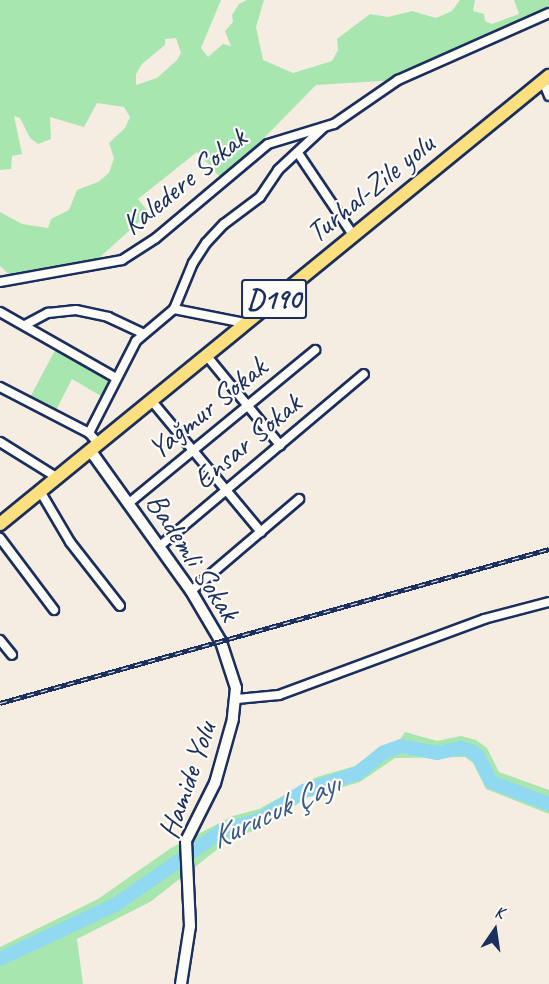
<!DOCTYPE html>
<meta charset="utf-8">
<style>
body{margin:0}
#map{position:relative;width:549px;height:984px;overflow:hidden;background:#f6ede2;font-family:Caveat,sans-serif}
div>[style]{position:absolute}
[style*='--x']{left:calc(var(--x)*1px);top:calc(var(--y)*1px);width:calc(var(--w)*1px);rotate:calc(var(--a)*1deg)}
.green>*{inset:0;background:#a7e6ae}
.river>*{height:14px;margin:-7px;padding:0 7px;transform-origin:7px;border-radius:7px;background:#90d9f1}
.roads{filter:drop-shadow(2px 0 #1b2f5e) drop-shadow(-2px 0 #1b2f5e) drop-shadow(0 2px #1b2f5e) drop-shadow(0 -2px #1b2f5e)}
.street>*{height:8px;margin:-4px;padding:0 4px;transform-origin:4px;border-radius:4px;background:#fdfcf7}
.secondary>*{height:10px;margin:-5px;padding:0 5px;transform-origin:5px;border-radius:5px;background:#fdfcf7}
.primary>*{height:12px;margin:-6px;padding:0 6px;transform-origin:6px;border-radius:6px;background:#fce080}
.rail>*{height:4.5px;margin-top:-2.25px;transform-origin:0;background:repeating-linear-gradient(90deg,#fdfcf7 0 7px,#1b2f5e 0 14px);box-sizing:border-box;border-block:2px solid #1b2f5e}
span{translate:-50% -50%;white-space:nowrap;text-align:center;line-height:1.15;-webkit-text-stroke:4.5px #fdfcf7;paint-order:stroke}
.shield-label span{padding:2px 4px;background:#fdfcf7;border:2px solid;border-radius:4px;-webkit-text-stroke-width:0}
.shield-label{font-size:28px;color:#1b2f5e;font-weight:700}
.street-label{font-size:30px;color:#1b2f5e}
.water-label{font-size:32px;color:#385a83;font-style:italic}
.north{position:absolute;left:465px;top:900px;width:60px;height:60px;-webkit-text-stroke:4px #fdfcf7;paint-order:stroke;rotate:13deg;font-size:16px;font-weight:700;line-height:24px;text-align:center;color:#1b2f5e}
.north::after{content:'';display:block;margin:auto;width:21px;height:27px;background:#1b2f5e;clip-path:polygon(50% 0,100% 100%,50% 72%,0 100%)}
</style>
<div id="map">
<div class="green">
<i style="clip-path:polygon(evenodd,0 0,221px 0,201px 48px,208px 57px,223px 44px,231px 46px,225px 31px,233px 22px,232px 15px,239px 4px,247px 0,264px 0,256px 27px,263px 60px,293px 73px,332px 61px,338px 50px,337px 39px,370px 14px,388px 17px,412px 11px,436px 18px,452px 11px,460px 0,475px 0,473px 11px,484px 14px,485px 21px,492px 24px,519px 14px,514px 0,549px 0,549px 13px,398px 80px,316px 85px,223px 180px,197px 152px,138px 199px,149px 213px,90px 266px,13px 278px,0 266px,0 212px,22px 224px,48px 228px,51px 219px,69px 210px,77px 190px,98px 182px,109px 173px,114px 158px,109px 143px,125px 128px,130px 117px,124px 107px,97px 103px,84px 127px,50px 117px,51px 139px,38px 144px,30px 138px,20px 118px,14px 116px,22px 154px,12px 156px,11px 169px,0 170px,0 0,176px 38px,181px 53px,177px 60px,157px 78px,136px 85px,136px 74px,142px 64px,165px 45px,165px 39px,176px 38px)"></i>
<i style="clip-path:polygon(59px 343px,116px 378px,106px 399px,72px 379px,54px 414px,28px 401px)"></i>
<i style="clip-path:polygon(405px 732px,437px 741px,461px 736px,476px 740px,487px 748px,499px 772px,549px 790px,549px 814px,486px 789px,473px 763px,465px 757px,395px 758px,360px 782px,306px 798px,265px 827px,232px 838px,150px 902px,77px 939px,83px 984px,0 984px,0 947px,98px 899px,171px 848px,233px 816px,259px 809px,317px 777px,355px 766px,380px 748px,399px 741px)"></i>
</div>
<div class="river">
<i style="--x:0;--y:959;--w:127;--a:-25.2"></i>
<i style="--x:115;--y:905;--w:130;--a:-34.7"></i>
<i style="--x:222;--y:831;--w:39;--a:-17"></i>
<i style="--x:259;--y:820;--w:54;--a:-32.8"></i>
<i style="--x:304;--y:791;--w:57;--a:-18.4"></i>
<i style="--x:358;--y:773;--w:33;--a:-39"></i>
<i style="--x:384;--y:752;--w:18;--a:-19"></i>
<i style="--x:401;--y:746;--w:37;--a:11"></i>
<i style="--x:437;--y:753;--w:24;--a:-12"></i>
<i style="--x:460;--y:748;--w:11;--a:15"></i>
<i style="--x:471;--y:751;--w:9;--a:36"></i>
<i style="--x:478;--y:756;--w:29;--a:63"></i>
<i style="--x:491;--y:782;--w:62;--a:20.8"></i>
</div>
<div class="roads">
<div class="street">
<i style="--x:543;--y:81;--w:16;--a:68"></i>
<i style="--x:298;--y:153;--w:99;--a:56.1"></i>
<i style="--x:0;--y:282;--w:124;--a:-10.2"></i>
<i style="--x:122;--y:260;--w:40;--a:-32.9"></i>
<i style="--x:156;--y:238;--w:146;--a:-40"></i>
<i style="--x:268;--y:144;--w:69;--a:-16.9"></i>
<i style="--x:334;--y:124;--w:78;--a:-34.5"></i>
<i style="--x:398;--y:80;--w:165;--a:-23.9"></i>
<i style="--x:174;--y:309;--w:50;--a:-67.6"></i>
<i style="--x:193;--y:263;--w:24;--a:-57"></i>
<i style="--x:206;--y:243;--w:26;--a:-47"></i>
<i style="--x:224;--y:224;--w:45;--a:-36.9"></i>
<i style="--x:260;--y:197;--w:32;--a:-56"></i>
<i style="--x:278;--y:170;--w:62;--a:-43"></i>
<i style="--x:0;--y:312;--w:133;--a:29.6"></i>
<i style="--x:25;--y:325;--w:26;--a:-28"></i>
<i style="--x:48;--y:313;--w:28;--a:-6"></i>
<i style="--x:76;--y:310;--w:33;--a:12"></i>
<i style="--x:108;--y:317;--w:38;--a:25"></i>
<i style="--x:206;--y:355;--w:117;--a:50.6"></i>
<i style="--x:0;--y:387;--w:100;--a:27.3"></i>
<i style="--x:89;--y:433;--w:13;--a:48"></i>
<i style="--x:151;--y:400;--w:172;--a:50.2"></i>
<i style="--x:89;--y:433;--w:103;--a:-62.9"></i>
<i style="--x:136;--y:341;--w:50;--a:-40.1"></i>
<i style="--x:174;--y:309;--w:72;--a:11.2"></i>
<i style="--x:0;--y:442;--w:66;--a:32"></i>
<i style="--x:40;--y:491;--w:59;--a:59.5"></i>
<i style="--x:70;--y:542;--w:81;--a:52"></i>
<i style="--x:129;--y:503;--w:241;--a:-39.4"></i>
<i style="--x:0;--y:538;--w:90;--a:53.1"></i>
<i style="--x:161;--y:545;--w:265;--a:-40.1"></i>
<i style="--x:191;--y:591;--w:142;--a:-40.4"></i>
<i style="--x:0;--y:640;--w:19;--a:51"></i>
<i style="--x:237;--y:699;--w:42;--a:-5.4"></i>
<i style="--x:279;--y:695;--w:219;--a:-20.3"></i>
<i style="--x:484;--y:619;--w:67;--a:-14.7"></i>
</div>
<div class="secondary">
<i style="--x:90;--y:450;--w:173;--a:54.4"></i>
<i style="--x:191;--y:591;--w:59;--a:59.5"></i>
<i style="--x:221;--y:642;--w:48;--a:71.9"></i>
<i style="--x:236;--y:688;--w:31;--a:96"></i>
<i style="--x:233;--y:719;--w:66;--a:105.7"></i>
<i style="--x:215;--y:783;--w:65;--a:116.6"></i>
<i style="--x:186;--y:841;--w:85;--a:87.3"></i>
<i style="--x:190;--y:926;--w:59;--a:98.8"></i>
</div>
<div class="primary">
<i style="--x:0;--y:524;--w:709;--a:-39.22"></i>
</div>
</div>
<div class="rail">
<i style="--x:0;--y:703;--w:570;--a:-15.67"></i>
</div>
<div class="shield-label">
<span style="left:274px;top:299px">D190</span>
</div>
<div class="street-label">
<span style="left:184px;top:181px;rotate:-39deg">Kaledere Sokak</span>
<span style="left:370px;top:188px;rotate:-39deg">Turhal-Zile yolu</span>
<span style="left:207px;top:408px;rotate:-39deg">Yağmur Sokak</span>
<span style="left:247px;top:441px;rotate:-40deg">Ensar Sokak</span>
<span style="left:193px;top:557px;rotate:57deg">Bademli Sokak</span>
<span style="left:187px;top:780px;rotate:-71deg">Hamide Yolu</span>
</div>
<div class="water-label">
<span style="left:275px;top:811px;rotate:-25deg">Kurucuk Çayı</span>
</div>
<div class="north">K</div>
</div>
